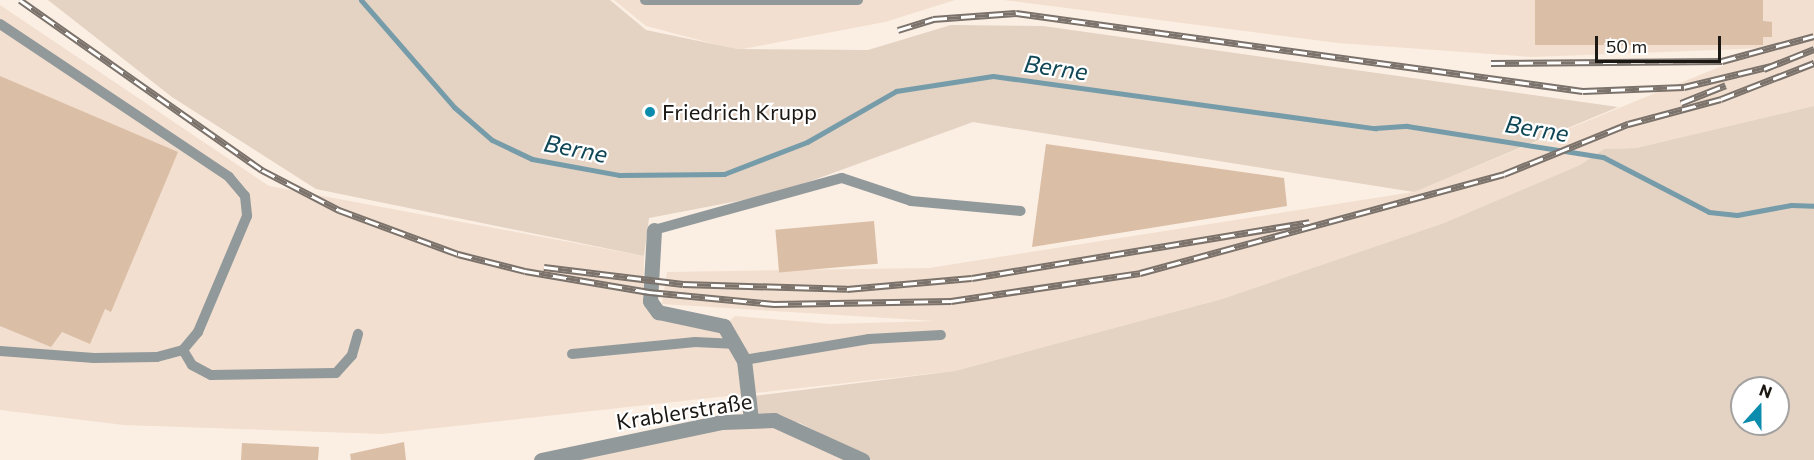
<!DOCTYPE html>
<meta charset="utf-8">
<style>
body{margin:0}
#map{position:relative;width:1814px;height:460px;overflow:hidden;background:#fbeee3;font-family:Commissioner,sans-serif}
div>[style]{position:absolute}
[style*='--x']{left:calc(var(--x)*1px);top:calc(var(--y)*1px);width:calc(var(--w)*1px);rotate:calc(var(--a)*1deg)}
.built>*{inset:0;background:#f2dfcf}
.green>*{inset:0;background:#e4d2c3}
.stream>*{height:5px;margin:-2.5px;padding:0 2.5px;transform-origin:2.5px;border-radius:2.5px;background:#769ca9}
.building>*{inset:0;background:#dbbea6;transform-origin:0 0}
.service>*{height:10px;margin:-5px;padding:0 5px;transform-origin:5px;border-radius:5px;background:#92999b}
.minor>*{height:15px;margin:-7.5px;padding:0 7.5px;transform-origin:7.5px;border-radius:7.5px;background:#92999b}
.tertiary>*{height:15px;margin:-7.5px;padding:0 7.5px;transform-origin:7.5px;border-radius:7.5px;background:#92999b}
.rail>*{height:7px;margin-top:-3.5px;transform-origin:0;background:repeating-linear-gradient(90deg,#fff 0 14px,#7a726b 0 28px);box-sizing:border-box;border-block:2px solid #7a726b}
.dots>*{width:16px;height:16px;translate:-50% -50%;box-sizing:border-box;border:3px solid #fff;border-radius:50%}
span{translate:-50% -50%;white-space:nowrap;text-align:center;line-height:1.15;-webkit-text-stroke:4.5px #fff;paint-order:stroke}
.poi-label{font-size:22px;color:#1b1713}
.left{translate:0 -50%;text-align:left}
.street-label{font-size:22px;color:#1b1713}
.water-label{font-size:24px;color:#0f4656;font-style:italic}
.north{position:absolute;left:1730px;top:376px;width:60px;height:60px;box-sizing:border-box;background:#fff;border:2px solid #a4a2a1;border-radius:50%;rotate:21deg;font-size:16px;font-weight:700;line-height:24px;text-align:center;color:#1b1713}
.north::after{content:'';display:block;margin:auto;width:21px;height:27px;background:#0b8cad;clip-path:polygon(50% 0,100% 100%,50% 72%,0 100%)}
.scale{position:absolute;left:1595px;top:36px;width:126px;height:27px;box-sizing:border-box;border:3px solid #1b1713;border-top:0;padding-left:8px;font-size:18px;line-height:21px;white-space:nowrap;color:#1b1713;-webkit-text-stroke:4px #fff;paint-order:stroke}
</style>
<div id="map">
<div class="built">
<i style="clip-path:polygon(614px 0,955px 0,885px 22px,737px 50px,646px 26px)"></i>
<i style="clip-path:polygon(1004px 0,1814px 0,1814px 106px,1636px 148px,1604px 149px,1580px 165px,1444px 223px,1222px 299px,955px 371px,382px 434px,124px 425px,0 410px,0 5px,269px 186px,644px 256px,643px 301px,720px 329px,750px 359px,727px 323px,735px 316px,831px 324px,935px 321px,662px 304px,667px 272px,929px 268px,1413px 192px,1766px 48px,1532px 57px,1338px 43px)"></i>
<i style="clip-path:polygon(774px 423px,855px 460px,548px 460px,724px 424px)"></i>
</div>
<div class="green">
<i style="clip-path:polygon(48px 0,610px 0,646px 30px,737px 49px,868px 50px,951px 25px,1043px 26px,1618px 107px,1414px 192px,973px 122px,775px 194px,649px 218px,644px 256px,316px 189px,172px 97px)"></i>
<i style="clip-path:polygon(evenodd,1814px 106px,1814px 460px,872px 460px,800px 423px,756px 414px,754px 396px,955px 371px,1222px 299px,1444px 223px,1580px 165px,1604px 149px,1636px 148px,1814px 106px,1742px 388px,1778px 388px,1778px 424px,1742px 424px,1742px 388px)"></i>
</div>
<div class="stream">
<i style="--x:361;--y:0;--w:142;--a:49"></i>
<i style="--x:454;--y:107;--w:50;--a:41"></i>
<i style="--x:492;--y:140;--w:44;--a:25.4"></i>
<i style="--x:532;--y:159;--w:88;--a:10.4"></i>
<i style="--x:619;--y:175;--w:105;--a:-0.5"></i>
<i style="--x:724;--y:174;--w:89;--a:-21.1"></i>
<i style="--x:807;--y:142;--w:103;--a:-29.8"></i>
<i style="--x:896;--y:91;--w:98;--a:-8.8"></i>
<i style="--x:993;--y:76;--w:386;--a:7.8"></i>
<i style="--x:1375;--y:128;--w:32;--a:-4"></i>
<i style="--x:1407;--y:126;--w:198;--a:9"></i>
<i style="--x:1603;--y:157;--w:119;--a:27.4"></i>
<i style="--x:1709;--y:212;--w:28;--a:6"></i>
<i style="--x:1737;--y:215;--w:55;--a:-10.5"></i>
<i style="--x:1791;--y:205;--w:23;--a:2"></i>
</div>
<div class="building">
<i style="clip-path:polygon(1535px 0,1763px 0,1763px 21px,1772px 22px,1772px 37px,1763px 37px,1763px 45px,1535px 45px)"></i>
<i style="clip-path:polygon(0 76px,178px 152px,111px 312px,105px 309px,90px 344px,62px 332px,51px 347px,0 326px)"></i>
<i style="clip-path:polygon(1046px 144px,1284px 178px,1287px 206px,1032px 247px)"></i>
<i style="left:874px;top:221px;width:43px;height:99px;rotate:85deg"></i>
<i style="clip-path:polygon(404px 442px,406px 460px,351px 460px,350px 454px)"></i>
<i style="clip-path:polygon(242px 443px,319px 447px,318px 460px,241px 460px)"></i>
</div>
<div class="service">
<i style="--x:645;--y:0;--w:213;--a:0"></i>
<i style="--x:0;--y:24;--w:275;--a:33.7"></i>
<i style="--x:229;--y:177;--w:25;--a:50"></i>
<i style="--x:245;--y:196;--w:20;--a:84"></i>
<i style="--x:247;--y:216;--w:126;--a:112.9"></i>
<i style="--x:198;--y:332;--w:23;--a:130"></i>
<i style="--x:183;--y:350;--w:27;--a:165"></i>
<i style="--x:157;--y:357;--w:63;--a:179.1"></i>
<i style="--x:94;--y:358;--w:94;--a:-175.7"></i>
<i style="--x:654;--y:230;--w:195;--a:-15.5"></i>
<i style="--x:842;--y:178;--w:73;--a:18.4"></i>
<i style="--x:911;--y:201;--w:110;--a:5.2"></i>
<i style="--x:183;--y:350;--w:17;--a:59"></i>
<i style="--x:192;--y:365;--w:21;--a:28"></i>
<i style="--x:211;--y:375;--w:125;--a:-0.9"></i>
<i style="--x:336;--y:373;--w:24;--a:-48"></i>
<i style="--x:352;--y:355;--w:22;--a:-74"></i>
<i style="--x:572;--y:354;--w:124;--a:-5.6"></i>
<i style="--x:695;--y:342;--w:42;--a:2.7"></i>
<i style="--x:744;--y:360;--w:127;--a:-9.5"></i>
<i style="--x:869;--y:339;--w:72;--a:-3.2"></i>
</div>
<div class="minor">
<i style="--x:654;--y:230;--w:71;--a:93.2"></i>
<i style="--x:650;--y:301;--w:14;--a:54"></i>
<i style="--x:658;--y:312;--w:67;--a:12"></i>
<i style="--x:724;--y:326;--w:39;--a:60"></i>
<i style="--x:744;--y:360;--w:60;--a:83.3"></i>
</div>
<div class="tertiary">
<i style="--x:541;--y:460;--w:185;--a:-11.9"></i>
<i style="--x:722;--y:422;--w:52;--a:-2.2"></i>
<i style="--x:774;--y:420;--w:97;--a:24.4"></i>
</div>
<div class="rail">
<i style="--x:20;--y:0;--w:296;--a:35.1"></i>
<i style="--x:262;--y:170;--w:87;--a:27.5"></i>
<i style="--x:339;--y:210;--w:127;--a:20.3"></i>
<i style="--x:458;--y:254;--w:69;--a:14.2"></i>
<i style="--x:525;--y:271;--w:126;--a:9.6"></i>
<i style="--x:649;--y:292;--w:126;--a:5.5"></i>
<i style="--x:774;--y:304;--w:177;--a:-1"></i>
<i style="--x:951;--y:301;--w:191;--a:-8.4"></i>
<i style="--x:1140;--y:273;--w:377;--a:-15.2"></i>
<i style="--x:1504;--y:174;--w:134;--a:-22"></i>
<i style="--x:1628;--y:124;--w:96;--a:-15"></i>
<i style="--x:1721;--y:99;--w:100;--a:-21.2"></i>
<i style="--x:898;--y:30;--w:37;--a:-17"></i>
<i style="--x:933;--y:19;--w:83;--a:-4.1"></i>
<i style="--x:1016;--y:13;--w:572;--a:7.83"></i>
<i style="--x:1583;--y:91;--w:101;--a:-2.3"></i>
<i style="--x:1684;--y:87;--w:89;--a:-13.6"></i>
<i style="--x:1491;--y:63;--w:231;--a:-0.5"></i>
<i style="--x:1722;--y:61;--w:95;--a:-15.2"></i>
<i style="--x:1764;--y:69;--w:54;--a:-21.8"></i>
<i style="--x:1681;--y:103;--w:48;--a:-21.8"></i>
<i style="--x:544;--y:267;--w:140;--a:7"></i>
<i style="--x:683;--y:284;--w:164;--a:1.7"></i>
<i style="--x:847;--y:289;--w:125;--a:-5"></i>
<i style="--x:972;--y:278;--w:342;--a:-9.4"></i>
</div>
<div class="dots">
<i style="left:650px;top:112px;background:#0b8cad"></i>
</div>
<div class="poi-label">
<span class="left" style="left:662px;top:112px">Friedrich Krupp</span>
</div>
<div class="street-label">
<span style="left:684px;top:411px;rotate:-9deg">Krablerstraße</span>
</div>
<div class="water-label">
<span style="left:1056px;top:67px;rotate:8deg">Berne</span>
<span style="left:1537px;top:128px;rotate:9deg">Berne</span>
<span style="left:576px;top:148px;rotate:11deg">Berne</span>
</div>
<div class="north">N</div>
<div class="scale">50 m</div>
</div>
